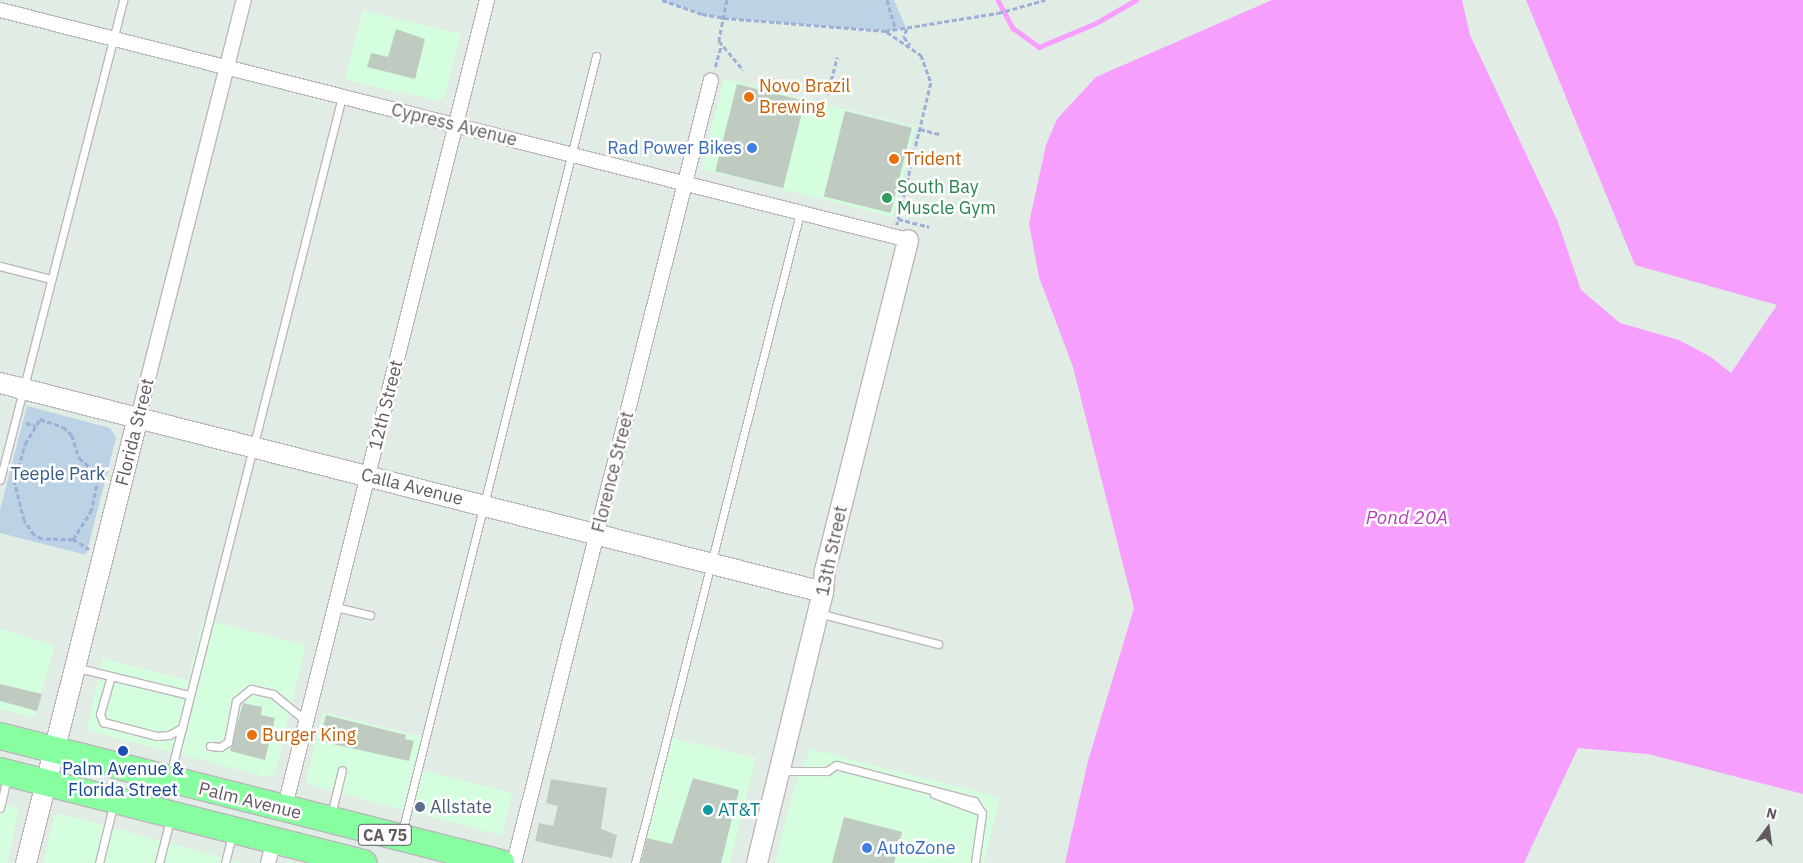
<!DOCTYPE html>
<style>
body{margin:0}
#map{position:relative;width:1803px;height:863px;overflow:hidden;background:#e1ede4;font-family:"IBM Plex Sans",sans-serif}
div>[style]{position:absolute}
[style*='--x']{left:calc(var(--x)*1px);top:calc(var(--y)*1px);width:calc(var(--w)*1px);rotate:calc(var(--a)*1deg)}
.commercial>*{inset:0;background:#d4fede;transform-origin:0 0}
.green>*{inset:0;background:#bcd2e5}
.water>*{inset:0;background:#f69fff}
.stream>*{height:4.5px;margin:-2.25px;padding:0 2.25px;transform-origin:2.25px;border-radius:2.25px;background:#f69fff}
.building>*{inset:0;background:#bfcbc1;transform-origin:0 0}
.path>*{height:2.5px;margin-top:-1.25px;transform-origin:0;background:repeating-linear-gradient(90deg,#9faed7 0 5px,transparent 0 7.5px)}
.roads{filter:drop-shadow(1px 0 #beb6bd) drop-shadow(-1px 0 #beb6bd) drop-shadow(0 1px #beb6bd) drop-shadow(0 -1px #beb6bd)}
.lane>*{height:7px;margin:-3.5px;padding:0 3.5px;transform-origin:3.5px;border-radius:3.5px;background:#fff}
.street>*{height:14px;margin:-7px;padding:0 7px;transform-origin:7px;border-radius:7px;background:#fff}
.secondary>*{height:20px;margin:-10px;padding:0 10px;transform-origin:10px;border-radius:10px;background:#fff}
.highway>*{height:26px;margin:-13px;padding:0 13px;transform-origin:13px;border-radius:13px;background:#87fea0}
.dots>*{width:14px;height:14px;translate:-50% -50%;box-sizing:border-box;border:2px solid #fff;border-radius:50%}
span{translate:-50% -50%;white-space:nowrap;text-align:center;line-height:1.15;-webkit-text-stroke:5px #fff;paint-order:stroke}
.shield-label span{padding:1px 4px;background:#fff;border:1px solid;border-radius:4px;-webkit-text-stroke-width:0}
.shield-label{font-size:16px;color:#625962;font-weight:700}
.food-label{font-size:18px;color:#c56008}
.left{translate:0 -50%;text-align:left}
.street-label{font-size:18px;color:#625962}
.shop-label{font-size:18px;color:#366cbe}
.right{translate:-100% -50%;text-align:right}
.leisure-label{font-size:18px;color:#27864d}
.park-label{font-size:18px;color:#345c87}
.transit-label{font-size:18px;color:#164399}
.service-label{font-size:18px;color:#4e5e75}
.culture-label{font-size:18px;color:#0d838f}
.water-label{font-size:19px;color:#b83ebb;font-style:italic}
.north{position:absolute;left:1743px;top:803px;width:50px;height:50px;-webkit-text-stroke:4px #fff;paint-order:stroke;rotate:14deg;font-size:14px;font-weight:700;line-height:20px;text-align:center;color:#625962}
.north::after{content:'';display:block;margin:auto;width:18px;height:22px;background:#625962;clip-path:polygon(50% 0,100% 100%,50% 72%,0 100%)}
</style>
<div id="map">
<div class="commercial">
<i style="clip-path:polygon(363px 11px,461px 34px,445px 95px,439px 101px,345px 80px)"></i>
<i style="left:724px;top:79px;width:197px;height:93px;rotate:14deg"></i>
<i style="clip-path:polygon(203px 619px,306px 645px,275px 774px,267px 777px,90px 731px,87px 727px,103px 659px,188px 680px)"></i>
<i style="clip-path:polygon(0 629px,55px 645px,34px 717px,0 709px)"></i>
<i style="clip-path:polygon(323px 712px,422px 737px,415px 768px,512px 793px,503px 832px,500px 835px,310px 785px,306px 781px)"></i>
<i style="clip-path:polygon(671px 738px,756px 758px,730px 863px,639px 863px)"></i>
<i style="clip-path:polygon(811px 749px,1000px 798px,984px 863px,775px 863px,793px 791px)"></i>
<i style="clip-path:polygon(0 802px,19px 809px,7px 863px,0 863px)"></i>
<i style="clip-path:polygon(60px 814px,80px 819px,241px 863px,43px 863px,54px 816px)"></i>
</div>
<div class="green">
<i style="clip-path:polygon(662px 0,894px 0,906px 28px,885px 31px,724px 18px,702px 14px)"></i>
<i style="clip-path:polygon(27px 406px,110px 428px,116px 438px,86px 555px,0 533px,0 510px)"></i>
</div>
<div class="water">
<i style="clip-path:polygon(1272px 0,1462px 0,1470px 35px,1558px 222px,1581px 290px,1620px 323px,1679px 340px,1711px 357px,1731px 373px,1777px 305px,1635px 265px,1526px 0,1803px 0,1803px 794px,1648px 754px,1578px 748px,1524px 863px,1065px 863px,1088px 761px,1134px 608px,1073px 367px,1039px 277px,1029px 223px,1046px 145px,1057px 119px,1096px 77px)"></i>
</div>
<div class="stream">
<i style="--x:998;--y:0;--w:32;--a:62"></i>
<i style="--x:1013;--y:28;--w:32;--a:36"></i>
<i style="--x:1039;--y:47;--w:62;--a:-22.8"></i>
<i style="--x:1096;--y:23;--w:46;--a:-29.9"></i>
</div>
<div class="building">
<i style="clip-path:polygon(396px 29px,425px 39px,415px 79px,367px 67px,371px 53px,388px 57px)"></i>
<i style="left:737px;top:84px;width:70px;height:90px;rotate:14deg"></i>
<i style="left:845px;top:111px;width:69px;height:88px;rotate:14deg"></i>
<i style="clip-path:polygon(0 684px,42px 694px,37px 711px,0 701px)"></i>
<i style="clip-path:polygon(243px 703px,262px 707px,261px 715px,275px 718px,265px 760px,230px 751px)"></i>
<i style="clip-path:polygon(326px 715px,406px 735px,405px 739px,414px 741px,409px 761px,319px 741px)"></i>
<i style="clip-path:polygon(693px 778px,739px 790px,721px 863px,641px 863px,647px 838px,672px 844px)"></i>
<i style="clip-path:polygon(551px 779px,607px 788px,601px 829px,617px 835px,612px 858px,535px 841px,539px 823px,553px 826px,558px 806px,546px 803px)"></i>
<i style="clip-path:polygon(844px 817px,902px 832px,894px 863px,832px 863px)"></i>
</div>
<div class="path">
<i style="--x:662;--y:0;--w:42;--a:19.3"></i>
<i style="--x:702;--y:14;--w:22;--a:10"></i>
<i style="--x:724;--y:18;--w:162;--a:4.6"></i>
<i style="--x:885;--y:31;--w:114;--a:-9.1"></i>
<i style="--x:998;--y:13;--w:49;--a:-15.5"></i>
<i style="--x:727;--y:0;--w:42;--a:101"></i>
<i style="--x:719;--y:41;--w:38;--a:50"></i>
<i style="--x:887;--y:0;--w:31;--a:73"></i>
<i style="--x:907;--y:29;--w:9;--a:111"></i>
<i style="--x:904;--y:37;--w:10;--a:53"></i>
<i style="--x:887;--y:32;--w:41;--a:34.1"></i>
<i style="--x:921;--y:55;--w:30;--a:70"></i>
<i style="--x:931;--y:83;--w:146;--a:103.5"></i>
<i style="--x:715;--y:67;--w:22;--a:-74"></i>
<i style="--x:811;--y:88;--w:9;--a:32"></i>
<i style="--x:827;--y:95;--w:39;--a:-75"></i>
<i style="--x:920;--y:129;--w:20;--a:15"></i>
<i style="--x:898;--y:219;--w:32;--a:14"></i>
<i style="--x:26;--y:423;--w:10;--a:17"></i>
<i style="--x:100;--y:471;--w:40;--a:102"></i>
<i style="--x:92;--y:510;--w:36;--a:122"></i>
<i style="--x:73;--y:540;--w:31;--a:-178"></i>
<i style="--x:42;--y:539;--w:9;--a:-153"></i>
<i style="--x:34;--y:535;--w:17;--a:-126"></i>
<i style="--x:24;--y:521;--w:40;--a:-104.4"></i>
<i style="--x:14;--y:482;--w:40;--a:-74"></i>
<i style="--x:25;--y:444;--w:29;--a:-59"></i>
<i style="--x:40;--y:419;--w:24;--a:19"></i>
<i style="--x:63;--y:427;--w:12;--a:42"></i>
<i style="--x:72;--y:435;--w:24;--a:73"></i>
<i style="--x:79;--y:458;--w:16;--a:40"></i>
<i style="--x:91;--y:468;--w:17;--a:10"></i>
<i style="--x:73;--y:539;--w:19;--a:32"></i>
</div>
<div class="roads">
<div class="lane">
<i style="--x:0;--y:266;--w:53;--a:14.3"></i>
<i style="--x:0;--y:480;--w:496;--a:-75.6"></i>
<i style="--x:335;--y:607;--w:36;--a:13"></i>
<i style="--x:818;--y:613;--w:124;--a:14.5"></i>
<i style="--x:78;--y:668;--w:115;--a:13.6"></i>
<i style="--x:111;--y:676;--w:40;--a:106"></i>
<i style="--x:100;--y:714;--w:9;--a:69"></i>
<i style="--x:103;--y:722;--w:56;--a:14.5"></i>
<i style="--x:157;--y:736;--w:12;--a:-5"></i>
<i style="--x:169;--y:735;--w:15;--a:-28"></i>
<i style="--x:210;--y:746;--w:10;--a:6"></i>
<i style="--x:220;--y:747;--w:9;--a:-32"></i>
<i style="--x:228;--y:742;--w:42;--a:-79"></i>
<i style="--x:236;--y:701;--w:19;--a:-39"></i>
<i style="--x:251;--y:689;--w:23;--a:13"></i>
<i style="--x:273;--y:694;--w:43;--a:39.3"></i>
<i style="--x:782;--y:771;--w:45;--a:0"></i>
<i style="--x:827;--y:771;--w:11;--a:-34"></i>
<i style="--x:836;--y:765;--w:143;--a:14.6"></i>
<i style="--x:974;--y:801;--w:14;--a:56"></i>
<i style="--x:982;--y:813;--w:50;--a:98"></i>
<i style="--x:170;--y:775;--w:699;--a:-75.77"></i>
<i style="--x:934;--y:794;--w:49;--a:20.3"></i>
<i style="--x:0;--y:808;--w:32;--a:-77"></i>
<i style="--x:331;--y:815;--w:46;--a:-76.3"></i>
<i style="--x:402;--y:832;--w:800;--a:-75.96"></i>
<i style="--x:99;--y:863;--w:59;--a:-76.2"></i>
<i style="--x:159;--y:863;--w:44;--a:-75.7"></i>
<i style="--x:225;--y:863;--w:30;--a:-76"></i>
<i style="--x:635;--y:863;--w:671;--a:-75.76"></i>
</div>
<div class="street">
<i style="--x:0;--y:10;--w:937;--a:14.21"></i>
<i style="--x:138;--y:418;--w:431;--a:-75.8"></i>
<i style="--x:284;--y:810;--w:835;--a:-75.93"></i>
<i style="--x:268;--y:863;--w:23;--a:-75"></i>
<i style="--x:514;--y:863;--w:807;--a:-75.88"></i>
</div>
<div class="secondary">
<i style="--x:0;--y:383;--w:849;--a:14.25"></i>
<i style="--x:26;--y:863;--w:459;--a:-75.9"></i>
<i style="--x:757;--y:863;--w:279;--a:-76.3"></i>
<i style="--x:823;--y:592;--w:21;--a:-85"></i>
<i style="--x:825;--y:571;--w:341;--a:-75.9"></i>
</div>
<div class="highway">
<i style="--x:0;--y:736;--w:517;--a:14.22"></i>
<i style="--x:0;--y:771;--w:375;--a:14.2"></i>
</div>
</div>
<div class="dots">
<i style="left:749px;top:97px;background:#e8710a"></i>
<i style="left:752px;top:148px;background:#3f7fe0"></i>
<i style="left:894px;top:159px;background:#e8710a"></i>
<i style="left:887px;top:198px;background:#2e9e5b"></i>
<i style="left:252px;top:735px;background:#e8710a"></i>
<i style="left:123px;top:751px;background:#1a4fb4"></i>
<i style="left:420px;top:807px;background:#5c6f8a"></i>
<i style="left:708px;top:810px;background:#0f9aa8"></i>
<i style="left:867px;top:848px;background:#3f7fe0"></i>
</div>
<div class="shield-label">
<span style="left:385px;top:835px">CA 75</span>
</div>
<div class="food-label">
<span class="left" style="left:759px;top:97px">Novo Brazil<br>Brewing</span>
<span class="left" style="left:904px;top:159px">Trident</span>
<span class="left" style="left:262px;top:735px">Burger King</span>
</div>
<div class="street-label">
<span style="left:454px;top:125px;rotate:14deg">Cypress Avenue</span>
<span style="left:386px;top:405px;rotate:-76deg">12th Street</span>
<span style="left:135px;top:432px;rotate:-76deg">Florida Street</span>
<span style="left:613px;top:472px;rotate:-76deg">Florence Street</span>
<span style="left:412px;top:487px;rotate:14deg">Calla Avenue</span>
<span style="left:832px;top:551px;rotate:-78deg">13th Street</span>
<span style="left:250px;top:801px;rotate:14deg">Palm Avenue</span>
</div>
<div class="shop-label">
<span class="right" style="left:742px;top:148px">Rad Power Bikes</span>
<span class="left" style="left:877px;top:848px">AutoZone</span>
</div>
<div class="leisure-label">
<span class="left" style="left:897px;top:198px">South Bay<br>Muscle Gym</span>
</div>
<div class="park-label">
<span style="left:58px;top:474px">Teeple Park</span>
</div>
<div class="transit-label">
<span style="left:123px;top:780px">Palm Avenue &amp;<br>Florida Street</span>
</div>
<div class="service-label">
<span class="left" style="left:430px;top:807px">Allstate</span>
</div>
<div class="culture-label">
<span class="left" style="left:718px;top:810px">AT&amp;T</span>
</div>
<div class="water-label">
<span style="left:1407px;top:518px">Pond 20A</span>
</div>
<div class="north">N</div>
</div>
